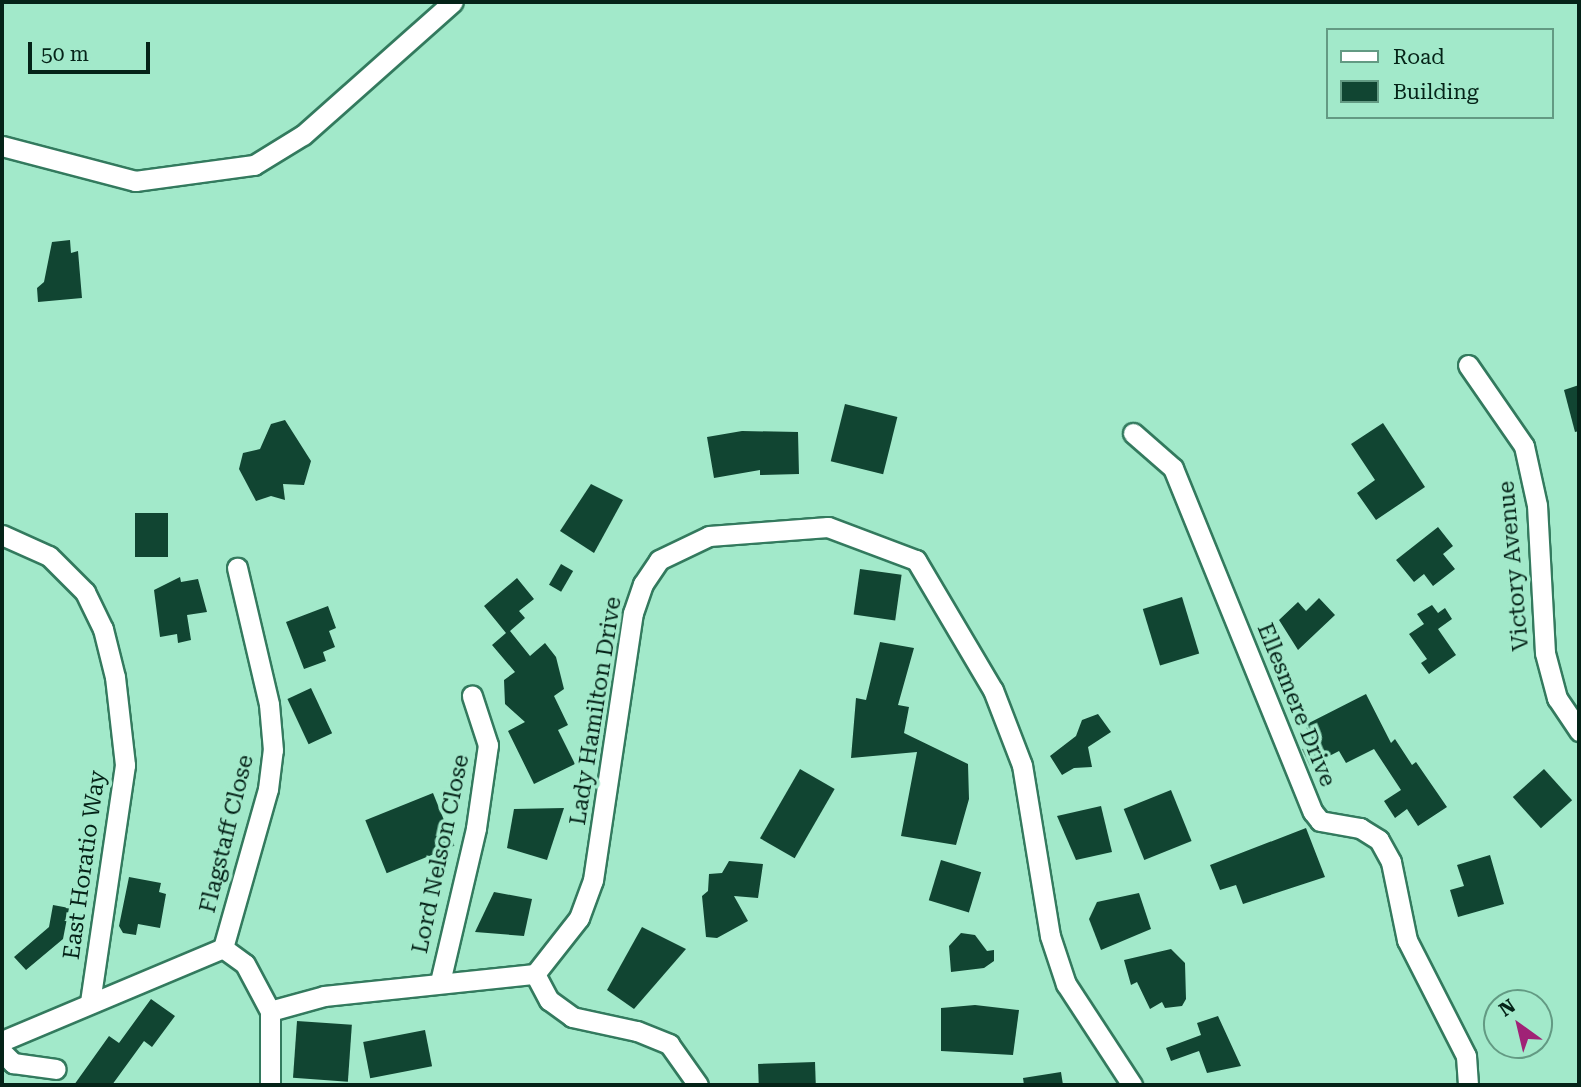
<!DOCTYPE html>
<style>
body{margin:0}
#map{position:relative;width:1581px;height:1087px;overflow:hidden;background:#a2e9ca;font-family:"Roboto Serif",serif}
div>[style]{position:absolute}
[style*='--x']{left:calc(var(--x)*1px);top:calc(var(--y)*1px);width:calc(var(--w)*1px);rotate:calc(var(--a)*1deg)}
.building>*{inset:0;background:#114532;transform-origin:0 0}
.roads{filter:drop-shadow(2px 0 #337a5e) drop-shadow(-2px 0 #337a5e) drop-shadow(0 2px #337a5e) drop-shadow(0 -2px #337a5e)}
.street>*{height:19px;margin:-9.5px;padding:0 9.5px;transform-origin:9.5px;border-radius:9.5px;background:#fff}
span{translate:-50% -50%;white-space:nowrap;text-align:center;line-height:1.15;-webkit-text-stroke:7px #a2e9ca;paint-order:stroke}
.street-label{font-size:23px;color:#052318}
.frame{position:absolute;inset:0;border:4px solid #052318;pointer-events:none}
.legend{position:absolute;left:1326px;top:28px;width:228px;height:91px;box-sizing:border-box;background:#a2e9ca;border:2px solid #639a83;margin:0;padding:9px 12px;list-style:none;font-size:21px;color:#052318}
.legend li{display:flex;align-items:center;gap:14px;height:35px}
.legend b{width:35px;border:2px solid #639a83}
.north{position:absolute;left:1483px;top:989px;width:70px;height:70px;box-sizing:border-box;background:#a2e9ca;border:2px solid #639a83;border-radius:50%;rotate:326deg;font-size:19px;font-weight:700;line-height:28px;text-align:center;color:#052318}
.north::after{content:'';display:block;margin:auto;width:24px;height:32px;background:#a02276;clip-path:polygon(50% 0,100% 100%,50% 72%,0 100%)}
.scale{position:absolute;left:28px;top:42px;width:122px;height:32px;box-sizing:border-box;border:4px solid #052318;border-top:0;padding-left:9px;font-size:21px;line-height:24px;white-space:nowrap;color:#052318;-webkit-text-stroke:5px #a2e9ca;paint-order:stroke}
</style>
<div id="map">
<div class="building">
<i style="clip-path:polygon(70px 240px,71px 253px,78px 251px,82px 298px,38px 302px,37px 288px,44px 282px,52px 242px)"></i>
<i style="clip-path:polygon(1579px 385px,1579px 431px,1575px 432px,1564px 390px)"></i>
<i style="left:845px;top:404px;width:54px;height:59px;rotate:14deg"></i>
<i style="clip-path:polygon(285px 420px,311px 461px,304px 485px,283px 484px,285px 500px,271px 496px,256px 501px,239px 469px,243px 453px,260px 449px,271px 424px)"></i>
<i style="clip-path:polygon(1383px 423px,1425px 487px,1376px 520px,1357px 493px,1375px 480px,1351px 444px)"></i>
<i style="clip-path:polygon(742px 431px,798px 432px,799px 474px,760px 475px,760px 470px,714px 478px,707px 437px)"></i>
<i style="clip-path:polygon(591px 484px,623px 500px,594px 553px,560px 531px)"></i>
<i style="left:135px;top:513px;width:33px;height:44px"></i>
<i style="clip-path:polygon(1438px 527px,1453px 546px,1443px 554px,1455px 569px,1433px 586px,1424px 574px,1414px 582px,1396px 560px)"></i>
<i style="left:561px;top:564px;width:14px;height:24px;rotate:30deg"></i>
<i style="left:860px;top:569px;width:42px;height:46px;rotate:8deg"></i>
<i style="clip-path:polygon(180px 577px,181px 582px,198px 579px,207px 612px,187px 615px,191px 640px,178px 643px,177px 634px,160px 637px,154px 590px)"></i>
<i style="clip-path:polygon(517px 578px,534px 599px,519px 611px,525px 618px,510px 631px,530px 656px,545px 643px,556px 657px,564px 689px,554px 696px,568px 725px,558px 730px,575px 764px,534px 784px,508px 731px,525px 722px,505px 704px,504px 680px,515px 672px,492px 645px,506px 633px,484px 606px)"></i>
<i style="left:1182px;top:597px;width:59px;height:41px;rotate:73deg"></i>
<i style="clip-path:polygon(1319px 598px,1335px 615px,1298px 650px,1279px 620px,1298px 602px,1306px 611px)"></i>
<i style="clip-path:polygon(1432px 605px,1438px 613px,1445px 608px,1452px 619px,1438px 629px,1456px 655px,1429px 674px,1421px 663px,1427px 659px,1409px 634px,1424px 624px,1417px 614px)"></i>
<i style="clip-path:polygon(328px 606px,336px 628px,329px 631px,335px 647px,323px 652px,326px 661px,304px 669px,286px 622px)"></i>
<i style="clip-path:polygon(880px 642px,914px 648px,898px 705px,909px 707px,904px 733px,968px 764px,969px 799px,956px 845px,901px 836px,917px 752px,851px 758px,856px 698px,866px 700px)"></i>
<i style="left:311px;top:688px;width:50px;height:26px;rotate:65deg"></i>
<i style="clip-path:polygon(1366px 694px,1391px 743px,1395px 739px,1412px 765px,1416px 762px,1447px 807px,1418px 826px,1407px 809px,1395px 818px,1384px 801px,1401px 790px,1374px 749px,1346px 763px,1339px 751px,1310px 766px,1302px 749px,1314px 743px,1305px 725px)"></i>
<i style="clip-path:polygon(1098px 714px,1111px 732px,1088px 747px,1092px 767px,1074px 768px,1062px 775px,1050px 756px,1076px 736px,1082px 720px)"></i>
<i style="left:800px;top:769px;width:40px;height:80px;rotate:30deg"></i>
<i style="left:1544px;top:769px;width:42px;height:42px;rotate:48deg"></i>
<i style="left:1171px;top:790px;width:55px;height:51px;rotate:68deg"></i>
<i style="left:433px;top:793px;width:57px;height:73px;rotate:68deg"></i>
<i style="clip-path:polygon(1101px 806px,1112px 852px,1076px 860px,1057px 816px)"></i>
<i style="clip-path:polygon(564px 808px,547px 860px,507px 848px,514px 809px)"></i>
<i style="clip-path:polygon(1306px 828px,1325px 877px,1243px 904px,1236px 885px,1220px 890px,1210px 865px)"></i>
<i style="clip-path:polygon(1490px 855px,1504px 904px,1458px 917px,1450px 890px,1464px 886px,1457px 865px)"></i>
<i style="left:941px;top:860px;width:42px;height:42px;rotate:17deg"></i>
<i style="clip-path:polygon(729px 861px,763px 864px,758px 898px,734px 896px,748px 921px,717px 938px,706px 937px,702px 896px,708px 891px,709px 874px,722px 873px)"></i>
<i style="clip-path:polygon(129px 877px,161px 883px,159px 892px,166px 894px,160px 928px,138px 924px,136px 935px,123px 933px,119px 926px)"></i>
<i style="clip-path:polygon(494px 892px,532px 899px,524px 936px,475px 932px)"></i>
<i style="clip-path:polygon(1139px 893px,1151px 929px,1101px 950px,1089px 919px,1097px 902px)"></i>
<i style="clip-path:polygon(53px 905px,69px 908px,63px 939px,26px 970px,14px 957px,49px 927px)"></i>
<i style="clip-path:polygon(642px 927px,686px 949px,634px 1009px,607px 990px)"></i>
<i style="clip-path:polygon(961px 933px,975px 935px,987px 951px,994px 950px,994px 961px,984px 968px,951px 972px,949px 946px)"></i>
<i style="clip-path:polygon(1171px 949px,1185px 963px,1186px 999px,1182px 1006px,1165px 1008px,1162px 1002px,1150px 1009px,1137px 982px,1131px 985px,1124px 960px)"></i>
<i style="clip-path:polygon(151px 999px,175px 1016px,152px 1047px,144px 1041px,112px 1085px,74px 1085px,109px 1036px,119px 1043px)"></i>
<i style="clip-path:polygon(975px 1005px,1019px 1010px,1013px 1055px,941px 1051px,941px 1008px)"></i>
<i style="clip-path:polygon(1218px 1016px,1241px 1066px,1207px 1073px,1199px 1051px,1171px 1061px,1166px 1048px,1201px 1035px,1197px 1023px)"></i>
<i style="left:297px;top:1021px;width:55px;height:57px;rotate:4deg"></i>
<i style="left:425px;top:1030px;width:37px;height:63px;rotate:79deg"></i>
<i style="left:815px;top:1062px;width:23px;height:57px;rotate:88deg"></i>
<i style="clip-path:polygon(1061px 1072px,1063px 1085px,1024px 1085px,1023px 1078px)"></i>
</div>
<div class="roads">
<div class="street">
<i style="--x:2;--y:146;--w:138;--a:14.7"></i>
<i style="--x:135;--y:181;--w:120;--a:-7.7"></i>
<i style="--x:254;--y:165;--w:57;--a:-31.5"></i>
<i style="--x:303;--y:135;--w:200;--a:-41.6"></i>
<i style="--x:1468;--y:365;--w:98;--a:55.3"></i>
<i style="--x:1524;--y:446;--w:60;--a:77.6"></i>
<i style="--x:1537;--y:505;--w:148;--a:86.9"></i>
<i style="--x:1545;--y:653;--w:47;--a:75.1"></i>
<i style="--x:1557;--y:698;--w:40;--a:56"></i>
<i style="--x:1133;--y:433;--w:53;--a:41.2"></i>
<i style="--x:1173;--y:468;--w:371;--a:67.9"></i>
<i style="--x:1313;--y:812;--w:11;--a:52"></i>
<i style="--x:1320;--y:821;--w:41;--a:9.9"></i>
<i style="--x:1360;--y:828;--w:22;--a:32"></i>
<i style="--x:1379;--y:840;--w:25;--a:61"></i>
<i style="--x:1391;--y:862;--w:80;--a:78.4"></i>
<i style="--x:1407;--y:940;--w:130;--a:63"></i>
<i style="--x:1466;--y:1056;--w:29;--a:86"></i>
<i style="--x:2;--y:535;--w:51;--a:24.1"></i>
<i style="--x:49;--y:556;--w:51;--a:45"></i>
<i style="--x:85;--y:592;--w:41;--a:64.1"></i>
<i style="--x:103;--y:629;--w:49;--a:76"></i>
<i style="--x:115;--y:677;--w:89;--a:83.5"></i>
<i style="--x:125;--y:765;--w:240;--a:98.4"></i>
<i style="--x:223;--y:948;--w:165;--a:-74.2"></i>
<i style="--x:268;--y:789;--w:39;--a:-83"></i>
<i style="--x:273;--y:750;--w:46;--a:-95"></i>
<i style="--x:269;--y:704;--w:140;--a:-103.2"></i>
<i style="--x:535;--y:974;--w:30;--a:62"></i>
<i style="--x:549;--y:1000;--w:29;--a:36"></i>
<i style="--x:572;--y:1017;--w:66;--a:12.2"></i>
<i style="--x:637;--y:1031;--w:35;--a:22"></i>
<i style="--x:669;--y:1044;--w:50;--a:54.7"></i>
<i style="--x:440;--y:982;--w:158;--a:-76.8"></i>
<i style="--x:476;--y:828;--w:84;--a:-81.8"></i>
<i style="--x:488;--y:745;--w:52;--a:-108.1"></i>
<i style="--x:270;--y:1011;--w:56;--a:-15.5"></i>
<i style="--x:324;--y:996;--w:212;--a:-6"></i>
<i style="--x:535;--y:974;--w:71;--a:-51.8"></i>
<i style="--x:579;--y:918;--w:40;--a:-69.8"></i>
<i style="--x:593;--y:880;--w:270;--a:-81.5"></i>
<i style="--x:633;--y:613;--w:31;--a:-71"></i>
<i style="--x:643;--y:584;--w:29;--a:-56"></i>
<i style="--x:659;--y:560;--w:55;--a:-25.6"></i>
<i style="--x:709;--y:536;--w:119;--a:-4.3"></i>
<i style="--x:828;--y:527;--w:94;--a:20.6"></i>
<i style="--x:916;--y:560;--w:151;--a:59.4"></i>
<i style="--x:993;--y:690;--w:80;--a:68.9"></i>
<i style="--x:1022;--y:765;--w:173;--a:80.7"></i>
<i style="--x:1050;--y:936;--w:51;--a:71.6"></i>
<i style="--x:1066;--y:984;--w:121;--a:56.8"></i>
<i style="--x:2;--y:1041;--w:240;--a:-22.8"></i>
<i style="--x:223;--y:948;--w:27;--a:36"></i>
<i style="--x:245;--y:964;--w:53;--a:62"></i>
<i style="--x:270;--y:1011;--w:74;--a:90"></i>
<i style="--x:2;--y:1052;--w:16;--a:45"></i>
<i style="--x:13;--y:1063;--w:43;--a:7.9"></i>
</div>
</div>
<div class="street-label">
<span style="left:1514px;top:566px;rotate:-95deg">Victory Avenue</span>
<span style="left:1296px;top:705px;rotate:68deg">Ellesmere Drive</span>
<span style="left:596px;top:711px;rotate:-81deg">Lady Hamilton Drive</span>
<span style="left:227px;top:834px;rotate:-76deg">Flagstaff Close</span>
<span style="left:441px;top:854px;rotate:-78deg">Lord Nelson Close</span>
<span style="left:85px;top:865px;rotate:-82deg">East Horatio Way</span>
</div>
<div class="frame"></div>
<ul class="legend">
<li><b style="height:9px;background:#fff"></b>Road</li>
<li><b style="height:19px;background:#114532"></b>Building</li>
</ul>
<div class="north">N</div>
<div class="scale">50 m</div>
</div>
